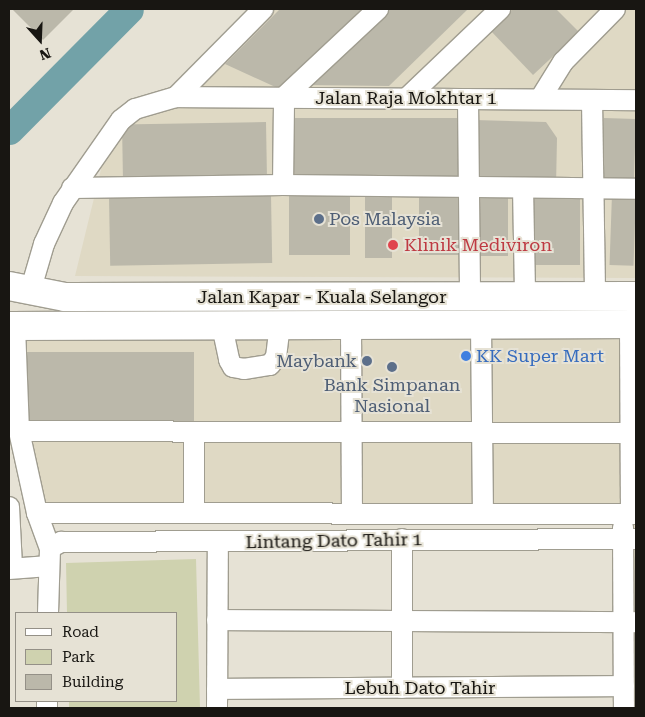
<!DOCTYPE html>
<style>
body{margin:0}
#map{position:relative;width:645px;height:717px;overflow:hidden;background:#e6e2d5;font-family:"Roboto Serif",serif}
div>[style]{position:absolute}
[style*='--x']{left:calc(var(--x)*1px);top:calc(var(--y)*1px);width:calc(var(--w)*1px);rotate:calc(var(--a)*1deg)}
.built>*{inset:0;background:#dfd9c4}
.green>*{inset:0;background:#cfd2af}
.river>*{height:29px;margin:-14.5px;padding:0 14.5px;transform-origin:14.5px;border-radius:14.5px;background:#72a2a8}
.building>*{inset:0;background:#bbb8aa;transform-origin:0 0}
.roads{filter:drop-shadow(1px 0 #a09d90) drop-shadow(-1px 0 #a09d90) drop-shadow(0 1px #a09d90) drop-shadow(0 -1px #a09d90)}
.minor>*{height:20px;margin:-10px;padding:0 10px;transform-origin:10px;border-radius:10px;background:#fff}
.highway>*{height:28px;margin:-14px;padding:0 14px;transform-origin:14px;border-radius:14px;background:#fff}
.dots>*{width:14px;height:14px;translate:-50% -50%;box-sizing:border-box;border:2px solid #e6e2d5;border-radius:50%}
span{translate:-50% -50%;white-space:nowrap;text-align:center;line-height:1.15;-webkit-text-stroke:4px #e6e2d5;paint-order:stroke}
.street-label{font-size:18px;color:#181612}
.service-label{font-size:18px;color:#4e5e75}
.left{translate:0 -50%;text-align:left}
.right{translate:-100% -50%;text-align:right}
.health-label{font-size:18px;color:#be3a42}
.shop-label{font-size:18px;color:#366cbe}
.frame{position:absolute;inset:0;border:10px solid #181612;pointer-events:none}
.legend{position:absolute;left:15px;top:612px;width:162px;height:90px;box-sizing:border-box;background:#e6e2d5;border:1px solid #949087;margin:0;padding:6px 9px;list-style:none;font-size:15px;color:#181612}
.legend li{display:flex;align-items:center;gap:10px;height:25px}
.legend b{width:25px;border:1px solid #949087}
.north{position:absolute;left:15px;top:15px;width:50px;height:50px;-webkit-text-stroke:4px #e6e2d5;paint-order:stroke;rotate:160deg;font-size:14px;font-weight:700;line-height:20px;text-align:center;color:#181612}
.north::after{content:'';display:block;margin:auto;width:18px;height:22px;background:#181612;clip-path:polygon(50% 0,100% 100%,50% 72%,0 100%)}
</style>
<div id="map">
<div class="built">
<i style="clip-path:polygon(273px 9px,636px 9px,636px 278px,75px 276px,106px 149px,130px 120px,182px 102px)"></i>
<i style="clip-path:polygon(636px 338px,636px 619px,631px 619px,628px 508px,42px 508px,24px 426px,22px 341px)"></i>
</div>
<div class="green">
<i style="clip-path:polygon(196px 559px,200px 708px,69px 708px,69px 701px,176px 701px,176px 613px,67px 613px,66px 563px)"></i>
</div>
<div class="river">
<i style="--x:9;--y:130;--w:170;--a:-45.2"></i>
</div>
<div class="building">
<i style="clip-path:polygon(12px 9px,74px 9px,43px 40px)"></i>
<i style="clip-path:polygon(280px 9px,363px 9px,282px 90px,225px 64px)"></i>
<i style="clip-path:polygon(385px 9px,468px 9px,389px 86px,307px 85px)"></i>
<i style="clip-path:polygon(513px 9px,556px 9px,579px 32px,533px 75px,490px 30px)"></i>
<i style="left:463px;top:118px;width:61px;height:174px;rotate:90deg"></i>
<i style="left:604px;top:118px;width:32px;height:66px;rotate:2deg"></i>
<i style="clip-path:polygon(474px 120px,546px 122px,557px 138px,556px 186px,473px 184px)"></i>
<i style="left:266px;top:122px;width:54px;height:144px;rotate:89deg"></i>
<i style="left:477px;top:192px;width:31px;height:64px"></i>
<i style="left:289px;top:193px;width:61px;height:62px"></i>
<i style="left:365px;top:193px;width:27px;height:65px"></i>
<i style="left:460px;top:193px;width:62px;height:41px;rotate:90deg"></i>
<i style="left:612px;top:194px;width:24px;height:71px;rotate:2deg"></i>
<i style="left:271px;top:195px;width:68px;height:162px;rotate:89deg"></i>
<i style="left:530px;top:195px;width:50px;height:70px"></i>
<i style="left:25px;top:352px;width:169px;height:74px"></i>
</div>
<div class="roads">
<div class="minor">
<i style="--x:176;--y:97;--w:460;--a:0.4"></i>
<i style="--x:407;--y:98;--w:129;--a:-43.7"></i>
<i style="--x:468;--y:99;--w:197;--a:89.4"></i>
<i style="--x:540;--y:99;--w:44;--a:-58.1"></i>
<i style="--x:563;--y:62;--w:74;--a:-45.5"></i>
<i style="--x:592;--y:100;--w:196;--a:89.1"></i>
<i style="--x:283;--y:185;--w:88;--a:-89.3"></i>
<i style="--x:284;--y:97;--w:129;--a:-43.1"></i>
<i style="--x:72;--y:188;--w:211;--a:-0.8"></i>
<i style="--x:283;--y:185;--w:353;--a:0.6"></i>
<i style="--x:523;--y:188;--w:108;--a:88.9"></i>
<i style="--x:30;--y:292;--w:50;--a:-73.7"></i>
<i style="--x:44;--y:244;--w:45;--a:-65.1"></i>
<i style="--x:63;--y:203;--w:101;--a:-55.1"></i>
<i style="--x:121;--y:120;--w:18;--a:-38"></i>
<i style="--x:135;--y:109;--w:43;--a:-16.3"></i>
<i style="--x:176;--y:97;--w:124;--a:-45.3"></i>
<i style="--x:630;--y:324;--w:190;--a:89.7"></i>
<i style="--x:222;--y:326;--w:35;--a:78"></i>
<i style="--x:229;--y:360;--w:8;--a:60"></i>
<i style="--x:233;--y:367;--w:11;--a:10"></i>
<i style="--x:244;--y:369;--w:26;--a:-9"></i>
<i style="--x:270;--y:365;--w:10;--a:-53"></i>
<i style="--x:276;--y:357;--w:31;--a:-83"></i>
<i style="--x:351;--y:326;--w:188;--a:89.7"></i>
<i style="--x:481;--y:326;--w:188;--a:89.4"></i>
<i style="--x:15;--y:327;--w:104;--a:87.8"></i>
<i style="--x:19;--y:431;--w:84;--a:77.6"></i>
<i style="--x:37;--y:513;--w:37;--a:70"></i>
<i style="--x:19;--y:431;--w:617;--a:0.19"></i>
<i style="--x:194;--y:432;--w:81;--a:90"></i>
<i style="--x:9;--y:507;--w:60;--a:87.1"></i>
<i style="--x:37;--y:513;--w:599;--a:0.1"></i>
<i style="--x:623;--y:527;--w:181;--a:89.7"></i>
<i style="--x:402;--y:539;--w:149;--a:90"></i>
<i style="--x:9;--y:569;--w:40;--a:-4.3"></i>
<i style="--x:48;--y:613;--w:65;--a:-88.2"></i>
<i style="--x:50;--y:548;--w:13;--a:-29"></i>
<i style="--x:61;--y:542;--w:575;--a:-0.3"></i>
<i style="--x:217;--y:620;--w:419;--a:0.3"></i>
<i style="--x:217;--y:689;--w:407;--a:-0.4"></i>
<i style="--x:47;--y:708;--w:7;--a:-90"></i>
<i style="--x:217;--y:708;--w:165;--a:-89.7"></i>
</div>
<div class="highway">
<i style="--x:9;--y:286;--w:57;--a:11.1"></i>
<i style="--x:65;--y:297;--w:571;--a:-0.1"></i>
<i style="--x:9;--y:326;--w:627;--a:-0.18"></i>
</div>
</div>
<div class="dots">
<i style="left:319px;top:219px;background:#5c6f8a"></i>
<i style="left:393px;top:245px;background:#e0444e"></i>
<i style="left:466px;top:356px;background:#3f7fe0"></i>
<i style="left:367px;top:361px;background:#5c6f8a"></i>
<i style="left:392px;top:367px;background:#5c6f8a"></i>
</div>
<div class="street-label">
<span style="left:406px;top:98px">Jalan Raja Mokhtar 1</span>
<span style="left:322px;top:297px">Jalan Kapar - Kuala Selangor</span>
<span style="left:334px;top:541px;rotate:-1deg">Lintang Dato Tahir 1</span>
<span style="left:420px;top:688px">Lebuh Dato Tahir</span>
</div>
<div class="service-label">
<span class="left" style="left:329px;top:219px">Pos Malaysia</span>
<span class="right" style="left:357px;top:361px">Maybank</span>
<span style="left:392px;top:396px">Bank Simpanan<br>Nasional</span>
</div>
<div class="health-label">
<span class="left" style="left:404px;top:245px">Klinik Mediviron</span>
</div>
<div class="shop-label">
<span class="left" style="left:476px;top:356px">KK Super Mart</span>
</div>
<div class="frame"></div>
<ul class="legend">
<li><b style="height:6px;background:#fff"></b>Road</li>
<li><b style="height:14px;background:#cfd2af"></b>Park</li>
<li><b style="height:14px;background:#bbb8aa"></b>Building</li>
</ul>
<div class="north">N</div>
</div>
